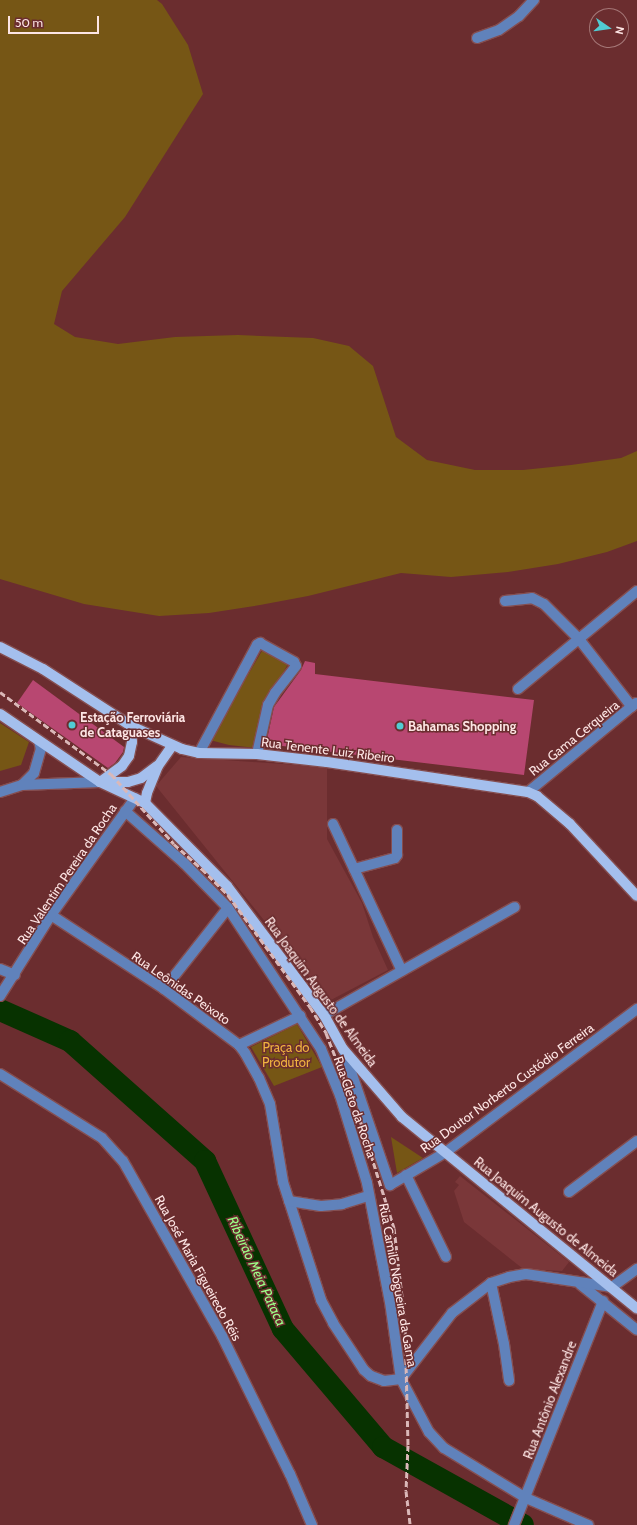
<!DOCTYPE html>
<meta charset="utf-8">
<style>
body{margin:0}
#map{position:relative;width:637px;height:1525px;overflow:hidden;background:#6b2d2f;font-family:Cabin,sans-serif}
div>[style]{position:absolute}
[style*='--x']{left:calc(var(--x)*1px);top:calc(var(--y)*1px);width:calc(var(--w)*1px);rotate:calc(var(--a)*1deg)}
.built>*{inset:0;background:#7a3739}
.green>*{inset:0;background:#765615}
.river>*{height:22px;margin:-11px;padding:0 11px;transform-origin:11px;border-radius:11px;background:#073200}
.building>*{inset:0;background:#b84771}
.roads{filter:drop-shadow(1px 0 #854e50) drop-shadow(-1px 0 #854e50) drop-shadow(0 1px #854e50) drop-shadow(0 -1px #854e50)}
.minor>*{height:10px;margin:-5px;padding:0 5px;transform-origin:5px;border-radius:5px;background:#6082bb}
.major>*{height:10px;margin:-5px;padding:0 5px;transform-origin:5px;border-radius:5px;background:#a4bfed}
.rail>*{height:3px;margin-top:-1.5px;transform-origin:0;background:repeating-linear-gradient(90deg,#dab8b8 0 6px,transparent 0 9px)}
.dots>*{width:11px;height:11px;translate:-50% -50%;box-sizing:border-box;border:2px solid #6b2d2f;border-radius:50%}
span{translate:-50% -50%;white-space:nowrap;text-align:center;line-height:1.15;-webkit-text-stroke:3px #6b2d2f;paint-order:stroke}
.poi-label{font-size:13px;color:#fde5e4;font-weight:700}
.left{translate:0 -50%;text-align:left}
.street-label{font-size:13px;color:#fde5e4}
.park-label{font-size:13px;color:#f0b43f}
.water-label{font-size:14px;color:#9bff87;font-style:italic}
.north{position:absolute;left:589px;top:8px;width:40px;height:40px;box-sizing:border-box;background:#6b2d2f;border:1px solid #a57777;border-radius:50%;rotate:103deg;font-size:11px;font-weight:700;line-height:16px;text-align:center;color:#fde5e4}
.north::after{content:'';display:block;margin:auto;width:14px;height:18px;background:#51ccd3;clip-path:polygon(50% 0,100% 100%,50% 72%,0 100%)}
.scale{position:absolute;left:8px;top:16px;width:91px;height:18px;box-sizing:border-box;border:2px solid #fde5e4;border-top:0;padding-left:5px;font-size:12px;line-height:14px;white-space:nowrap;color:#fde5e4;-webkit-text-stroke:3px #6b2d2f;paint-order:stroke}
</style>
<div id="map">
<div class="built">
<i style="clip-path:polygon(181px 757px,327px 767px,327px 839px,362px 903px,373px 937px,388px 970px,329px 1001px,156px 786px)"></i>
<i style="clip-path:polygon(460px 1176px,569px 1262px,562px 1271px,542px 1270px,527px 1272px,464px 1222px,454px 1191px,459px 1185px,455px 1182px)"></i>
</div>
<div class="green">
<i style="clip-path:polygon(0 0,157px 0,162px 4px,188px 45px,203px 94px,125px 217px,62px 291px,54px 324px,75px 337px,118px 344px,175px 337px,238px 335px,313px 338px,349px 346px,373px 366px,396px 437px,427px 460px,475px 470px,523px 470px,571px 465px,621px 458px,637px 451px,637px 541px,607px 552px,558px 564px,508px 572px,451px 577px,401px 573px,308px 596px,260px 605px,209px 613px,159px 616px,84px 604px,0 579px)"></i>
<i style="clip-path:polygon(263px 649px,288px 664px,260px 715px,256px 748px,229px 745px,210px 740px)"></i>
<i style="clip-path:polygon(0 723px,29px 742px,21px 765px,0 771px)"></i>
<i style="clip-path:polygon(297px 1024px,322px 1067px,274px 1086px,251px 1047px)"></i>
<i style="clip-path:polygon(391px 1137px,423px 1158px,397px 1173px)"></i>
</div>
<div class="river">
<i style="--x:0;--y:1010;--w:77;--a:23.9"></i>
<i style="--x:70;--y:1041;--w:181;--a:41.6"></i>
<i style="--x:205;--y:1161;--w:185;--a:65.1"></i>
<i style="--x:283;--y:1329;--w:155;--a:49.7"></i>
<i style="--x:383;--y:1447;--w:160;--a:29.1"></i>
</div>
<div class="building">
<i style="clip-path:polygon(305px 661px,315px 663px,315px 674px,534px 700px,524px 775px,266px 744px,274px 707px,301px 670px)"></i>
<i style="clip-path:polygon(33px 680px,124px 747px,123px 752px,115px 763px,108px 768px,17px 703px)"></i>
</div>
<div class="roads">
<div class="minor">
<i style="--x:477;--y:38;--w:23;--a:-20"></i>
<i style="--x:499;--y:30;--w:24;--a:-35"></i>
<i style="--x:519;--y:16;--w:22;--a:-47"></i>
<i style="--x:505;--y:601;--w:27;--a:-6"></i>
<i style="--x:532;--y:598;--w:13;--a:27"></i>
<i style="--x:544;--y:604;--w:49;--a:45"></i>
<i style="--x:579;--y:639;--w:86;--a:52.1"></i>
<i style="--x:518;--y:689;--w:154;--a:-39.5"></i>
<i style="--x:199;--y:753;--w:123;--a:-61.8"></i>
<i style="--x:257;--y:645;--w:4;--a:-34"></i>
<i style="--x:260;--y:643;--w:39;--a:29"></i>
<i style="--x:294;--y:662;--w:4;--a:63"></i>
<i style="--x:296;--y:666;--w:34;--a:128"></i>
<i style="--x:275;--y:693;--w:14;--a:120"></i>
<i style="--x:268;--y:705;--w:50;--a:102.7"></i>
<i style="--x:22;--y:785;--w:17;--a:-45"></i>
<i style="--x:34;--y:773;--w:25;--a:-74"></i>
<i style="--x:41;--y:749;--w:8;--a:-104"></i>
<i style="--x:0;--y:792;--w:23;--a:-18"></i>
<i style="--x:22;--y:785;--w:78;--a:-2.2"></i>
<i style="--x:528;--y:792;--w:140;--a:-39.5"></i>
<i style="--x:125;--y:811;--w:79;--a:41.4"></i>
<i style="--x:184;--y:863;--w:63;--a:45.6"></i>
<i style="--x:228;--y:908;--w:169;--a:56.6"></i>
<i style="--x:321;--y:1049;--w:50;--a:67.6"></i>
<i style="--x:340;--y:1095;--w:92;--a:72.9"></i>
<i style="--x:367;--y:1183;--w:121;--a:79.1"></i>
<i style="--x:390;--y:1302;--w:78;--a:81.9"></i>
<i style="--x:401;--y:1379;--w:60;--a:62.2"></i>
<i style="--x:429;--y:1432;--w:22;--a:47"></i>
<i style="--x:444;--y:1448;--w:96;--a:31.4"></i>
<i style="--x:526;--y:1498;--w:68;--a:23.5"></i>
<i style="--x:333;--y:824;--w:162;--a:64.9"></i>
<i style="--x:354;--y:869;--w:42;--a:-15"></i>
<i style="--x:395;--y:858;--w:4;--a:-56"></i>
<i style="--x:397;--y:855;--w:25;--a:-90"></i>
<i style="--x:51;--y:915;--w:135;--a:33.2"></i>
<i style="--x:164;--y:989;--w:94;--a:36.7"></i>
<i style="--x:239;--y:1045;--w:10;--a:53"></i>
<i style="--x:245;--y:1053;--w:29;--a:61"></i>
<i style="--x:259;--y:1078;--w:28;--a:67"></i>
<i style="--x:270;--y:1104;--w:79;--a:80.5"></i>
<i style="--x:283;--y:1182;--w:124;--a:72.1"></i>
<i style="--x:321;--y:1300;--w:26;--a:62"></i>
<i style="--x:333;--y:1323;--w:56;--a:56.6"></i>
<i style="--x:364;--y:1370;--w:9;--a:41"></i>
<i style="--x:371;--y:1376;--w:14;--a:21"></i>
<i style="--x:384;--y:1381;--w:17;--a:-7"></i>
<i style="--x:0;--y:969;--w:16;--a:22"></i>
<i style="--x:164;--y:989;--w:103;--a:-51.7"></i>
<i style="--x:0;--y:996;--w:96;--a:-57.8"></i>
<i style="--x:51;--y:915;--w:144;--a:-54.3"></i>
<i style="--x:324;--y:1015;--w:219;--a:-29.5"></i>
<i style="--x:239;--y:1045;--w:68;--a:-25.4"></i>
<i style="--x:344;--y:1051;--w:142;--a:71.1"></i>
<i style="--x:390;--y:1185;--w:65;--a:-30.5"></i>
<i style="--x:446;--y:1152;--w:239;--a:-36.8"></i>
<i style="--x:0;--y:1074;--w:120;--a:32.1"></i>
<i style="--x:102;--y:1138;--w:31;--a:48"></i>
<i style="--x:123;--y:1161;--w:201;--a:60.5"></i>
<i style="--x:222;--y:1336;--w:154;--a:63.8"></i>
<i style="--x:290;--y:1474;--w:56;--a:66.7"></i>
<i style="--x:406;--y:1175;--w:91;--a:64"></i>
<i style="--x:569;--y:1192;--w:85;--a:-36.9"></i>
<i style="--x:289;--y:1201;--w:32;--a:9"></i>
<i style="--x:321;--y:1206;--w:21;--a:-5"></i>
<i style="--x:342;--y:1204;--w:28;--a:-17"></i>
<i style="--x:491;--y:1283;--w:62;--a:78"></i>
<i style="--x:504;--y:1344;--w:37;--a:82"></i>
<i style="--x:580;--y:1284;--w:73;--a:38.9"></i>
<i style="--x:401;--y:1379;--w:83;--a:-52.3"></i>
<i style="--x:452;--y:1313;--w:49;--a:-37.6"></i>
<i style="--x:491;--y:1283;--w:19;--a:-18"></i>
<i style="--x:509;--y:1277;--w:17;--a:-10"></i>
<i style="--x:526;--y:1274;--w:87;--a:8.6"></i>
<i style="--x:612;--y:1287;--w:31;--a:-36"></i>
<i style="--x:514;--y:1525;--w:241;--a:-68.3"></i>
</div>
<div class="major">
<i style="--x:0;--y:647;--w:48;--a:27.1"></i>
<i style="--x:43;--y:669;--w:105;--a:32.9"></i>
<i style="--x:131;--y:726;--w:56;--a:24.3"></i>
<i style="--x:182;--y:749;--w:17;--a:13"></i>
<i style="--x:199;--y:753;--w:58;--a:1"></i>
<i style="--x:257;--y:754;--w:70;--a:6.5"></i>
<i style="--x:327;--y:762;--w:203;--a:8.5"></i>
<i style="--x:528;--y:792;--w:10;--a:24"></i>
<i style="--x:537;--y:796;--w:43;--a:40.3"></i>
<i style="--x:570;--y:824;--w:98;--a:47.1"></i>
<i style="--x:0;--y:714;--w:121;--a:34.2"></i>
<i style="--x:100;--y:782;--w:50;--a:25"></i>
<i style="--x:145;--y:803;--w:117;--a:45.3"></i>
<i style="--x:227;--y:886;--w:161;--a:53.1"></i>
<i style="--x:324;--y:1015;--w:39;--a:61"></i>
<i style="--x:343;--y:1049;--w:90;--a:49.1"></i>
<i style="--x:402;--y:1117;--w:303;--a:39.2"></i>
<i style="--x:100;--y:782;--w:27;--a:-36"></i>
<i style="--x:122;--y:766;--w:12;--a:-55"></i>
<i style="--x:129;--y:756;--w:14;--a:-78"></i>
<i style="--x:132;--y:742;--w:16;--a:-94"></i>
<i style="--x:102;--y:782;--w:26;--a:0"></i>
<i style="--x:128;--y:782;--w:14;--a:-17"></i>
<i style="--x:141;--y:778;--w:20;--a:-37"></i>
<i style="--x:145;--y:803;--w:10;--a:-79"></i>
<i style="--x:147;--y:793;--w:29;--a:-68"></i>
<i style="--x:158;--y:766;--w:24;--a:-55"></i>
</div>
</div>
<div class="rail">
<i style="--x:0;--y:692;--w:138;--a:36.5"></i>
<i style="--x:111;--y:774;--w:94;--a:48"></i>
<i style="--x:174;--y:844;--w:38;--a:42"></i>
<i style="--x:202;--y:869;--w:37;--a:45"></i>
<i style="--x:228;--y:895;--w:139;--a:53.8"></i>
<i style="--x:310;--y:1007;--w:31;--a:58"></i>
<i style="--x:326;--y:1033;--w:93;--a:68.7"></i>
<i style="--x:360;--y:1120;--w:113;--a:72.5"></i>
<i style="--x:394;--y:1228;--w:95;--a:83.3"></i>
<i style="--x:405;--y:1322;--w:123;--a:88.6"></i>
<i style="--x:408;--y:1445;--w:46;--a:92.5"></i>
<i style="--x:406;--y:1491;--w:34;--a:83"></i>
</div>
<div class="dots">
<i style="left:72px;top:725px;background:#51ccd3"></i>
<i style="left:400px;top:726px;background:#51ccd3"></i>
</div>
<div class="poi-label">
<span class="left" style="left:80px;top:725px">Estação Ferroviária<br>de Cataguases</span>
<span class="left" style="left:408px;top:726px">Bahamas Shopping</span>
</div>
<div class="street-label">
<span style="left:574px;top:738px;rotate:-39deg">Rua Gama Cerqueira</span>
<span style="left:328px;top:750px;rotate:7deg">Rua Tenente Luiz Ribeiro</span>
<span style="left:67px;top:874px;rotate:-56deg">Rua Valentim Pereira da Rocha</span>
<span style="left:181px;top:988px;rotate:35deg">Rua Leônidas Peixoto</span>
<span style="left:321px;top:992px;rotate:54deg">Rua Joaquim Augusto de Almeida</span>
<span style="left:507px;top:1088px;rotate:-36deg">Rua Doutor Norberto Custódio Ferreira</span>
<span style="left:355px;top:1107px;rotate:71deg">Rua Cleto da Rocha</span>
<span style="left:546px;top:1217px;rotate:39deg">Rua Joaquim Augusto de Almeida</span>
<span style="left:198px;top:1268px;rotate:61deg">Rua José Maria Figueiredo Réis</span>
<span style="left:398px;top:1285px;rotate:80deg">Rua Camilo Nogueira da Gama</span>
<span style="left:550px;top:1400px;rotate:-69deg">Rua Antônio Alexandre</span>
</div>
<div class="park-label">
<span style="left:286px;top:1055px">Praça do<br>Produtor</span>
</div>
<div class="water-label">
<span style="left:257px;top:1271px;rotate:65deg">Ribeirão Meia Pataca</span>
</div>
<div class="north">N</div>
<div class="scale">50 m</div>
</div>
